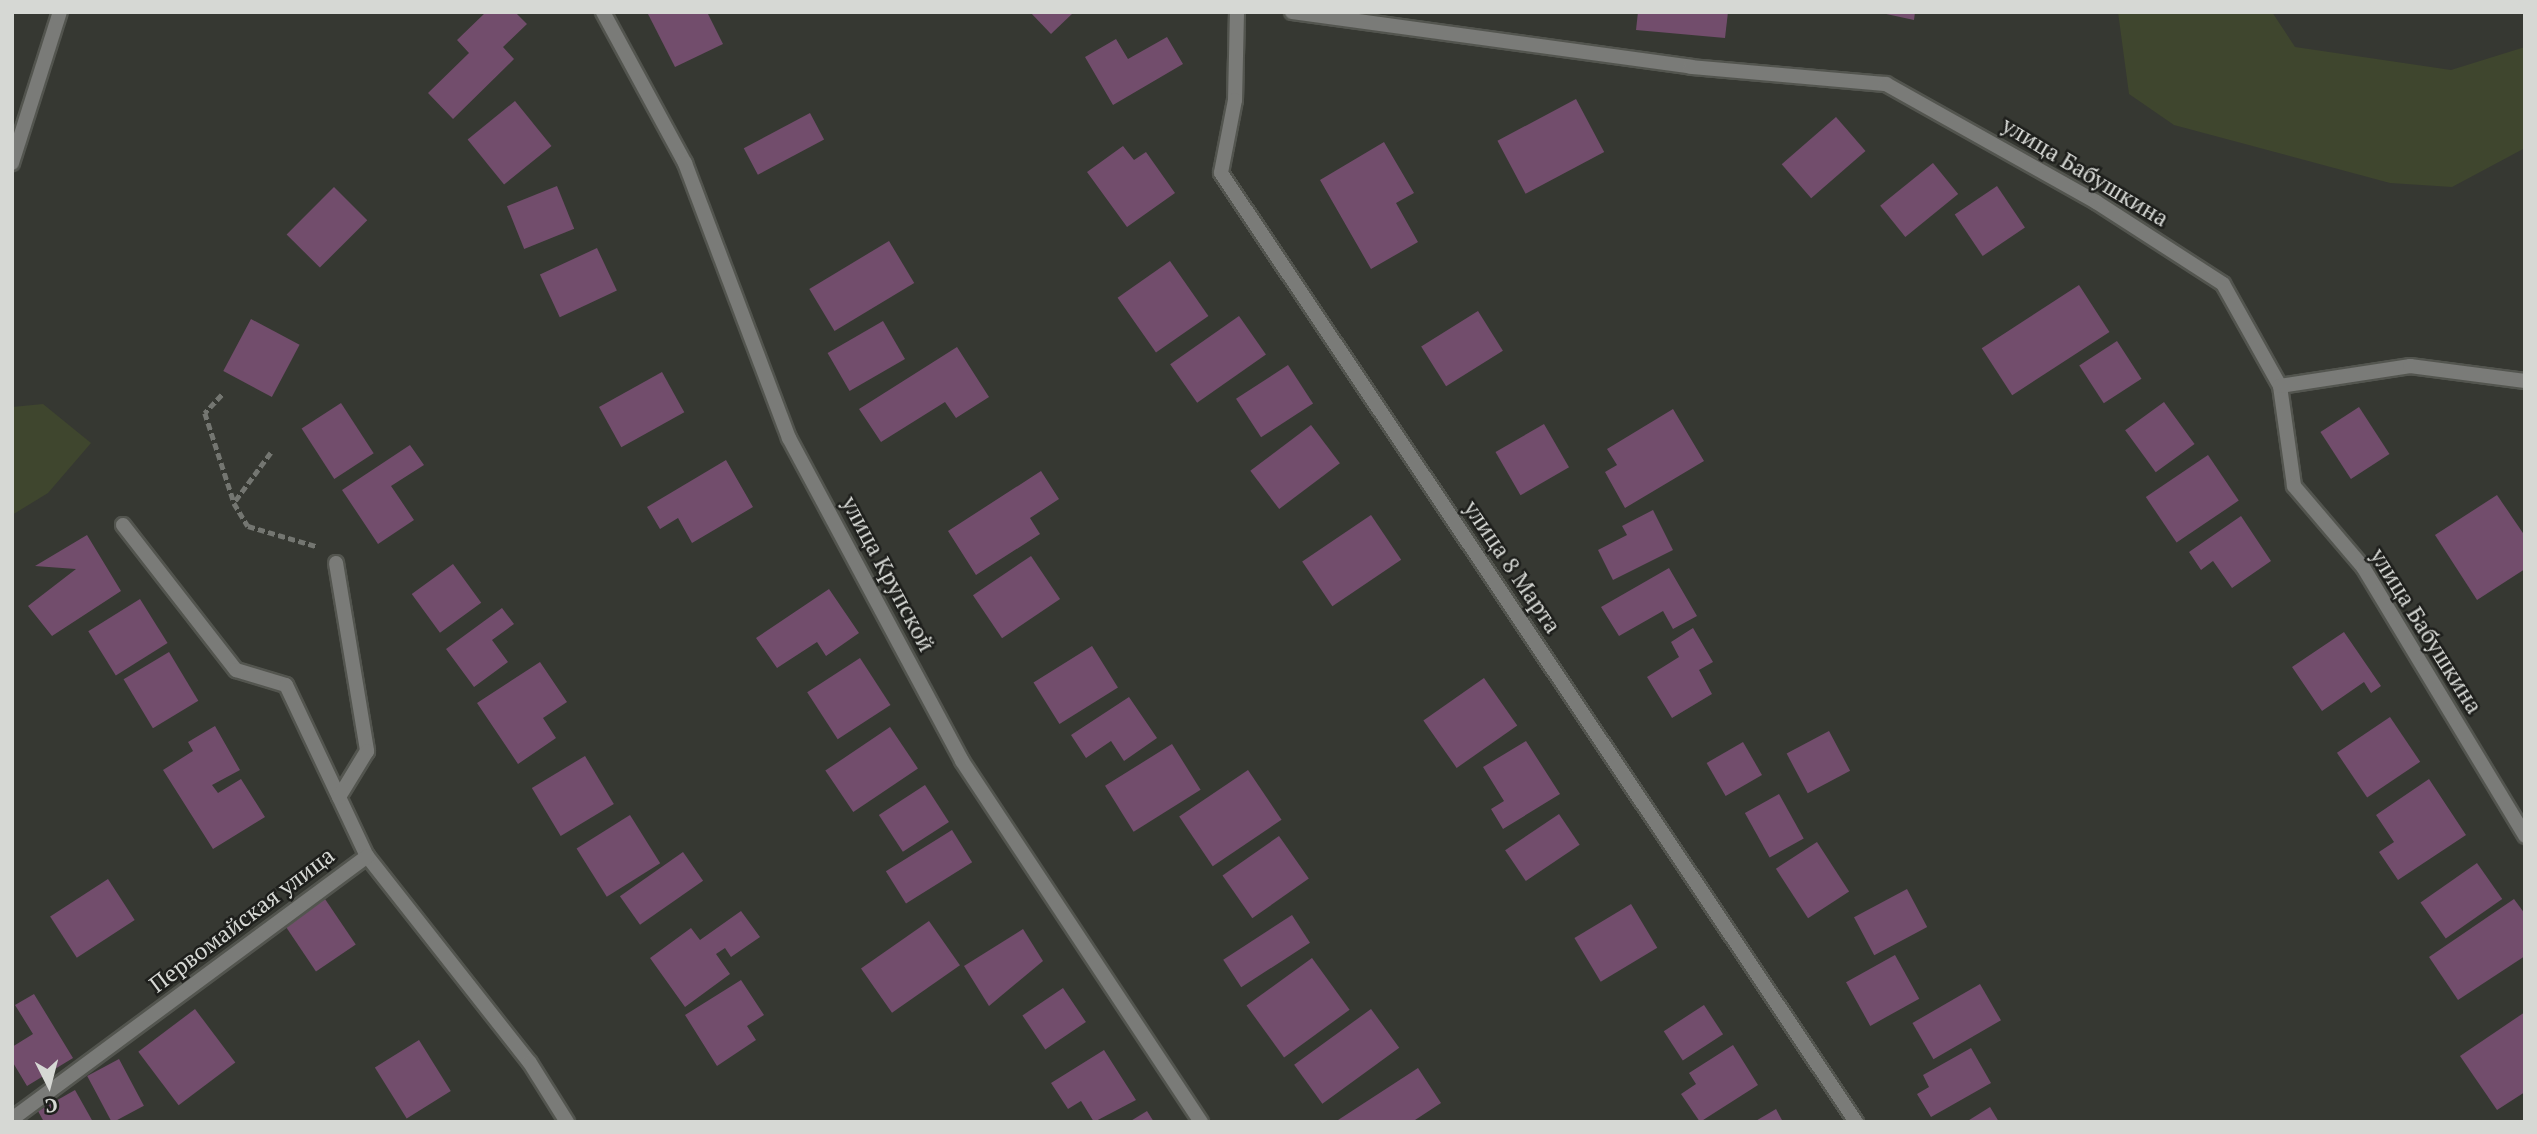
<!DOCTYPE html>
<meta charset="utf-8">
<style>
body{margin:0}
#map{position:relative;width:2537px;height:1134px;overflow:hidden;background:#363832;font-family:"PT Serif",serif}
div>[style]{position:absolute}
[style*='--x']{left:calc(var(--x)*1px);top:calc(var(--y)*1px);width:calc(var(--w)*1px);rotate:calc(var(--a)*1deg)}
.green>*{inset:0;background:#3f462e}
.building>*{inset:0;background:#724d6c;transform-origin:0 0}
.path>*{height:4.5px;margin-top:-2.25px;transform-origin:0;background:repeating-linear-gradient(90deg,#747671 0 7px,transparent 0 10.5px)}
.roads{filter:drop-shadow(2px 0 #53554f) drop-shadow(-2px 0 #53554f) drop-shadow(0 2px #53554f) drop-shadow(0 -2px #53554f)}
.street>*{height:14px;margin:-7px;padding:0 7px;transform-origin:7px;border-radius:7px;background:#7a7b78}
span{translate:-50% -50%;white-space:nowrap;text-align:center;line-height:1.15;-webkit-text-stroke:5px #1e1f1c;paint-order:stroke}
.street-label{font-size:23px;color:#d6d8d4}
.frame{position:absolute;inset:0;border:14px solid #d6d8d4;pointer-events:none}
.north{position:absolute;left:14px;top:1050px;width:70px;height:70px;-webkit-text-stroke:5px #1e1f1c;paint-order:stroke;rotate:174deg;font-size:19px;font-weight:700;line-height:28px;text-align:center;color:#d6d8d4}
.north::after{content:'';display:block;margin:auto;width:24px;height:32px;background:#d6d8d4;clip-path:polygon(50% 0,100% 100%,50% 72%,0 100%)}
</style>
<div id="map">
<div class="green">
<i style="clip-path:polygon(2118px 12px,2272px 12px,2295px 47px,2451px 70px,2525px 47px,2525px 148px,2452px 187px,2390px 183px,2174px 125px,2129px 94px)"></i>
<i style="clip-path:polygon(43px 404px,91px 443px,48px 493px,12px 515px,12px 407px)"></i>
</div>
<div class="building">
<i style="clip-path:polygon(486px 12px,515px 12px,527px 24px,503px 47px,514px 59px,453px 119px,428px 93px,469px 53px,457px 40px)"></i>
<i style="clip-path:polygon(647px 12px,707px 12px,723px 44px,675px 67px)"></i>
<i style="clip-path:polygon(1030px 12px,1074px 12px,1051px 34px)"></i>
<i style="clip-path:polygon(1638px 12px,1728px 12px,1725px 38px,1636px 30px)"></i>
<i style="clip-path:polygon(1877px 12px,1915px 12px,1914px 20px)"></i>
<i style="clip-path:polygon(1167px 37px,1183px 64px,1113px 105px,1085px 57px,1116px 39px,1128px 59px)"></i>
<i style="left:1576px;top:99px;width:60px;height:89px;rotate:62deg"></i>
<i style="left:515px;top:101px;width:58px;height:61px;rotate:51deg"></i>
<i style="left:810px;top:113px;width:30px;height:75px;rotate:62deg"></i>
<i style="left:1836px;top:117px;width:45px;height:72px;rotate:49deg"></i>
<i style="clip-path:polygon(1384px 142px,1414px 193px,1396px 203px,1418px 242px,1371px 269px,1320px 180px)"></i>
<i style="clip-path:polygon(1123px 146px,1134px 160px,1146px 152px,1175px 193px,1127px 227px,1087px 172px)"></i>
<i style="left:1933px;top:163px;width:40px;height:68px;rotate:51deg"></i>
<i style="left:557px;top:186px;width:46px;height:54px;rotate:68deg"></i>
<i style="left:1997px;top:186px;width:50px;height:51px;rotate:56deg"></i>
<i style="left:334px;top:187px;width:47px;height:67px;rotate:45deg"></i>
<i style="left:889px;top:241px;width:49px;height:93px;rotate:59deg"></i>
<i style="left:597px;top:248px;width:47px;height:63px;rotate:65deg"></i>
<i style="left:1170px;top:261px;width:67px;height:64px;rotate:55deg"></i>
<i style="left:2079px;top:285px;width:56px;height:116px;rotate:57deg"></i>
<i style="left:1478px;top:311px;width:47px;height:67px;rotate:58deg"></i>
<i style="left:1239px;top:316px;width:47px;height:84px;rotate:55deg"></i>
<i style="left:251px;top:319px;width:55px;height:59px;rotate:28deg"></i>
<i style="left:883px;top:321px;width:44px;height:64px;rotate:60deg"></i>
<i style="left:2117px;top:341px;width:45px;height:45px;rotate:57deg"></i>
<i style="clip-path:polygon(957px 347px,989px 397px,956px 418px,945px 402px,881px 442px,859px 409px)"></i>
<i style="left:1288px;top:365px;width:46px;height:62px;rotate:57deg"></i>
<i style="left:662px;top:372px;width:46px;height:72px;rotate:61deg"></i>
<i style="left:2164px;top:402px;width:52px;height:48px;rotate:54deg"></i>
<i style="left:341px;top:403px;width:60px;height:47px;rotate:57deg"></i>
<i style="left:2359px;top:407px;width:56px;height:46px;rotate:57deg"></i>
<i style="clip-path:polygon(1673px 409px,1704px 461px,1625px 508px,1605px 472px,1617px 465px,1607px 449px)"></i>
<i style="left:1544px;top:424px;width:50px;height:56px;rotate:60deg"></i>
<i style="left:1311px;top:425px;width:48px;height:76px;rotate:53deg"></i>
<i style="clip-path:polygon(410px 445px,424px 465px,391px 486px,414px 520px,378px 544px,342px 490px)"></i>
<i style="left:2208px;top:455px;width:55px;height:75px;rotate:56deg"></i>
<i style="clip-path:polygon(726px 460px,753px 507px,692px 543px,678px 518px,660px 529px,647px 507px)"></i>
<i style="clip-path:polygon(1041px 471px,1059px 499px,1030px 518px,1040px 534px,976px 575px,948px 531px)"></i>
<i style="clip-path:polygon(2497px 495px,2525px 536px,2525px 569px,2477px 600px,2435px 535px)"></i>
<i style="clip-path:polygon(1653px 510px,1673px 550px,1613px 580px,1598px 550px,1627px 535px,1622px 526px)"></i>
<i style="left:1371px;top:515px;width:54px;height:83px;rotate:56deg"></i>
<i style="clip-path:polygon(2241px 516px,2271px 561px,2232px 588px,2213px 561px,2201px 570px,2189px 552px)"></i>
<i style="clip-path:polygon(87px 535px,121px 591px,52px 636px,28px 606px,76px 569px,35px 566px)"></i>
<i style="left:1031px;top:556px;width:52px;height:70px;rotate:56deg"></i>
<i style="left:453px;top:564px;width:48px;height:51px;rotate:54deg"></i>
<i style="clip-path:polygon(1669px 568px,1697px 616px,1673px 629px,1663px 611px,1619px 636px,1601px 607px)"></i>
<i style="clip-path:polygon(829px 589px,859px 633px,826px 656px,817px 642px,777px 668px,756px 638px)"></i>
<i style="left:140px;top:599px;width:52px;height:61px;rotate:58deg"></i>
<i style="clip-path:polygon(502px 608px,514px 624px,492px 640px,508px 662px,474px 687px,446px 649px)"></i>
<i style="clip-path:polygon(1693px 628px,1713px 662px,1699px 670px,1712px 694px,1672px 718px,1647px 677px,1679px 657px,1671px 642px)"></i>
<i style="clip-path:polygon(2344px 632px,2381px 686px,2371px 693px,2364px 682px,2322px 711px,2292px 667px)"></i>
<i style="left:1092px;top:646px;width:49px;height:69px;rotate:58deg"></i>
<i style="left:169px;top:652px;width:57px;height:53px;rotate:59deg"></i>
<i style="left:860px;top:658px;width:56px;height:63px;rotate:57deg"></i>
<i style="clip-path:polygon(540px 662px,567px 702px,543px 718px,556px 738px,518px 764px,477px 703px)"></i>
<i style="left:1484px;top:678px;width:58px;height:74px;rotate:55deg"></i>
<i style="clip-path:polygon(1129px 697px,1157px 738px,1124px 761px,1111px 741px,1086px 758px,1071px 735px)"></i>
<i style="left:2390px;top:717px;width:54px;height:64px;rotate:56deg"></i>
<i style="clip-path:polygon(215px 726px,240px 770px,212px 785px,218px 793px,241px 779px,265px 817px,213px 849px,163px 770px,193px 751px,188px 742px)"></i>
<i style="left:890px;top:727px;width:50px;height:78px;rotate:56deg"></i>
<i style="left:1829px;top:731px;width:45px;height:48px;rotate:62deg"></i>
<i style="clip-path:polygon(1526px 741px,1560px 794px,1503px 829px,1491px 809px,1504px 801px,1483px 767px)"></i>
<i style="left:1743px;top:742px;width:38px;height:42px;rotate:60deg"></i>
<i style="left:1172px;top:744px;width:54px;height:79px;rotate:58deg"></i>
<i style="left:585px;top:756px;width:56px;height:62px;rotate:59deg"></i>
<i style="left:1248px;top:770px;width:60px;height:83px;rotate:56deg"></i>
<i style="clip-path:polygon(2429px 779px,2466px 835px,2398px 880px,2379px 852px,2394px 842px,2376px 815px)"></i>
<i style="left:925px;top:785px;width:44px;height:55px;rotate:57deg"></i>
<i style="left:1779px;top:794px;width:51px;height:39px;rotate:61deg"></i>
<i style="left:1559px;top:814px;width:37px;height:65px;rotate:56deg"></i>
<i style="left:630px;top:815px;width:57px;height:63px;rotate:58deg"></i>
<i style="left:952px;top:830px;width:38px;height:78px;rotate:58deg"></i>
<i style="left:1279px;top:836px;width:52px;height:69px;rotate:55deg"></i>
<i style="left:1817px;top:842px;width:59px;height:49px;rotate:57deg"></i>
<i style="left:683px;top:852px;width:35px;height:77px;rotate:55deg"></i>
<i style="left:2477px;top:863px;width:44px;height:69px;rotate:55deg"></i>
<i style="left:108px;top:879px;width:49px;height:69px;rotate:57deg"></i>
<i style="left:1907px;top:889px;width:43px;height:60px;rotate:62deg"></i>
<i style="left:325px;top:899px;width:55px;height:48px;rotate:56deg"></i>
<i style="clip-path:polygon(2514px 899px,2525px 914px,2525px 956px,2458px 1000px,2429px 957px)"></i>
<i style="left:1631px;top:904px;width:51px;height:66px;rotate:59deg"></i>
<i style="clip-path:polygon(741px 911px,760px 937px,731px 957px,725px 948px,716px 954px,730px 974px,685px 1007px,650px 958px,691px 928px,700px 940px)"></i>
<i style="left:1292px;top:915px;width:33px;height:82px;rotate:57deg"></i>
<i style="left:929px;top:921px;width:54px;height:83px;rotate:55deg"></i>
<i style="clip-path:polygon(1023px 929px,1043px 961px,989px 1006px,964px 966px)"></i>
<i style="left:1895px;top:955px;width:50px;height:56px;rotate:61deg"></i>
<i style="left:1312px;top:958px;width:64px;height:81px;rotate:54deg"></i>
<i style="clip-path:polygon(741px 980px,764px 1015px,747px 1026px,756px 1040px,717px 1066px,685px 1015px)"></i>
<i style="left:1980px;top:984px;width:42px;height:78px;rotate:60deg"></i>
<i style="left:1063px;top:988px;width:41px;height:49px;rotate:56deg"></i>
<i style="clip-path:polygon(34px 994px,73px 1058px,27px 1086px,12px 1061px,12px 1047px,33px 1034px,15px 1005px)"></i>
<i style="left:1704px;top:1005px;width:35px;height:48px;rotate:57deg"></i>
<i style="left:195px;top:1009px;width:67px;height:71px;rotate:53deg"></i>
<i style="left:1371px;top:1009px;width:48px;height:95px;rotate:54deg"></i>
<i style="clip-path:polygon(2525px 1012px,2525px 1092px,2497px 1110px,2460px 1056px)"></i>
<i style="left:419px;top:1040px;width:60px;height:52px;rotate:58deg"></i>
<i style="clip-path:polygon(1733px 1045px,1758px 1085px,1700px 1122px,1681px 1094px,1696px 1084px,1689px 1073px)"></i>
<i style="clip-path:polygon(1971px 1048px,1991px 1083px,1931px 1117px,1917px 1094px,1929px 1087px,1923px 1075px)"></i>
<i style="clip-path:polygon(1104px 1050px,1136px 1100px,1094px 1122px,1081px 1101px,1068px 1109px,1051px 1083px)"></i>
<i style="left:119px;top:1059px;width:53px;height:36px;rotate:62deg"></i>
<i style="clip-path:polygon(1418px 1068px,1441px 1103px,1412px 1122px,1335px 1122px)"></i>
<i style="clip-path:polygon(75px 1090px,93px 1122px,44px 1122px,38px 1111px)"></i>
<i style="clip-path:polygon(1990px 1107px,1999px 1122px,1966px 1122px)"></i>
<i style="clip-path:polygon(1776px 1109px,1783px 1122px,1754px 1122px)"></i>
<i style="clip-path:polygon(1147px 1111px,1154px 1122px,1129px 1122px)"></i>
</div>
<div class="path">
<i style="--x:222;--y:395;--w:25;--a:133"></i>
<i style="--x:205;--y:413;--w:94;--a:72"></i>
<i style="--x:271;--y:453;--w:62;--a:126.5"></i>
<i style="--x:234;--y:503;--w:27;--a:59"></i>
<i style="--x:248;--y:526;--w:71;--a:16.4"></i>
</div>
<div class="roads">
<div class="street">
<i style="--x:603;--y:12;--w:172;--a:61.5"></i>
<i style="--x:685;--y:163;--w:294;--a:69.3"></i>
<i style="--x:789;--y:438;--w:366;--a:61.8"></i>
<i style="--x:962;--y:761;--w:433;--a:56.5"></i>
<i style="--x:1237;--y:12;--w:88;--a:91.3"></i>
<i style="--x:1235;--y:100;--w:74;--a:100.9"></i>
<i style="--x:1221;--y:173;--w:1142;--a:56.21"></i>
<i style="--x:1292;--y:12;--w:403;--a:7.8"></i>
<i style="--x:1691;--y:67;--w:196;--a:5"></i>
<i style="--x:1886;--y:84;--w:241;--a:29.3"></i>
<i style="--x:2096;--y:202;--w:151;--a:32.8"></i>
<i style="--x:2223;--y:284;--w:117;--a:60.8"></i>
<i style="--x:2280;--y:386;--w:101;--a:82"></i>
<i style="--x:2294;--y:486;--w:106;--a:49.6"></i>
<i style="--x:2363;--y:567;--w:314;--a:58.9"></i>
<i style="--x:12;--y:163;--w:158;--a:-72.4"></i>
<i style="--x:2280;--y:386;--w:132;--a:-8.7"></i>
<i style="--x:2410;--y:366;--w:116;--a:7.4"></i>
<i style="--x:123;--y:525;--w:184;--a:52.1"></i>
<i style="--x:236;--y:670;--w:52;--a:16.7"></i>
<i style="--x:286;--y:685;--w:189;--a:64.7"></i>
<i style="--x:367;--y:856;--w:263;--a:51.8"></i>
<i style="--x:530;--y:1063;--w:70;--a:57.9"></i>
<i style="--x:336;--y:563;--w:191;--a:80.6"></i>
<i style="--x:367;--y:751;--w:54;--a:121.3"></i>
<i style="--x:12;--y:1119;--w:442;--a:-36.5"></i>
</div>
</div>
<div class="street-label">
<span style="left:2085px;top:172px;rotate:31deg">улица Бабушкина</span>
<span style="left:1512px;top:567px;rotate:56deg">улица 8 Марта</span>
<span style="left:888px;top:574px;rotate:62deg">улица Крупской</span>
<span style="left:2426px;top:631px;rotate:58deg">улица Бабушкина</span>
<span style="left:242px;top:920px;rotate:-37deg">Первомайская улица</span>
</div>
<div class="frame"></div>
<div class="north">С</div>
</div>
